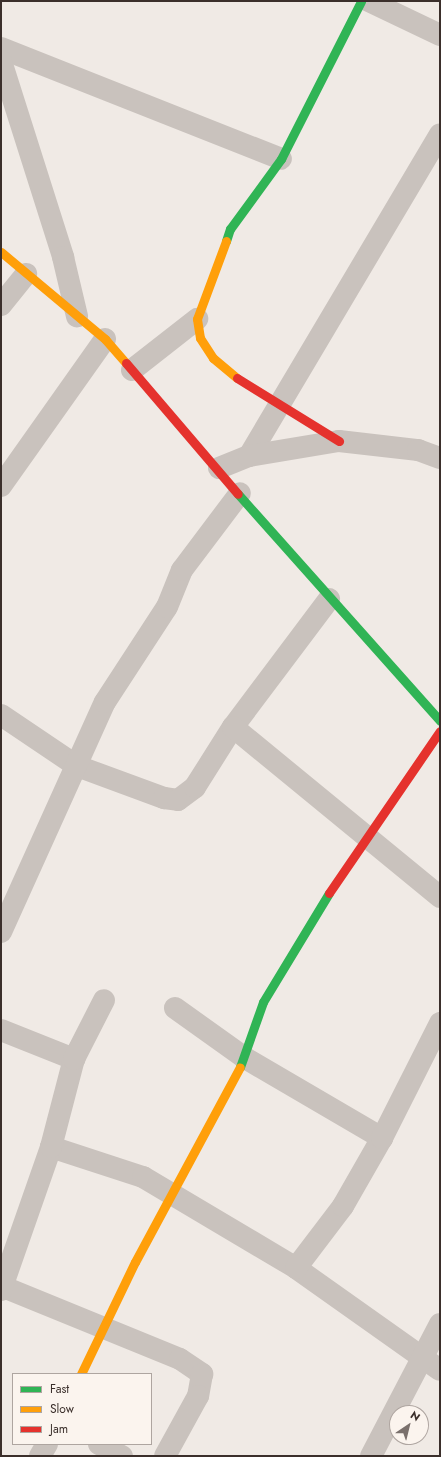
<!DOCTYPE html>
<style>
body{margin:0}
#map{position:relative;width:441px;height:1457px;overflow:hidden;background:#f0eae5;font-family:Jost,sans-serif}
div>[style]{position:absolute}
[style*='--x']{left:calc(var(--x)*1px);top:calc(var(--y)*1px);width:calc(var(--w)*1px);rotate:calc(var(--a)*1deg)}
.street>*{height:22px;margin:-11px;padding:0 11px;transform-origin:11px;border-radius:11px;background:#c9c2bd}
.fast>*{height:9px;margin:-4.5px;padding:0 4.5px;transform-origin:4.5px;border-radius:4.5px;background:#30b455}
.slow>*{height:9px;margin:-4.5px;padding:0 4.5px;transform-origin:4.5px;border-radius:4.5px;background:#ff9f0a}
.jam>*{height:9px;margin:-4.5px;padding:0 4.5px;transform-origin:4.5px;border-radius:4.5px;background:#e5322d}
span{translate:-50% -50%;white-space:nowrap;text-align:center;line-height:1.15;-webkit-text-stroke:3.5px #fbf4ee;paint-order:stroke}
.frame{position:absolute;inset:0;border:2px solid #3b2f2b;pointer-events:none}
.legend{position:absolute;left:12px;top:1373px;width:140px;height:72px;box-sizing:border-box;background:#fbf4ee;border:1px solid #aea5a0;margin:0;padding:5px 7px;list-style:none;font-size:12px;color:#3b2f2b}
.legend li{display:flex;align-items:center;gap:8px;height:20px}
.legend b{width:20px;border:1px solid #aea5a0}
.north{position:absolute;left:389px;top:1405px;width:40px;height:40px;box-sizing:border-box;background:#fbf4ee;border:1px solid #aea5a0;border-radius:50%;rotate:35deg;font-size:11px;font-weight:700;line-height:16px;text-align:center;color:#3b2f2b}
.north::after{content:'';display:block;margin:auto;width:14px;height:18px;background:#7a706c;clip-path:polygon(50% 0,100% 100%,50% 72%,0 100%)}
</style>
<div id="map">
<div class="street">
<i style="--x:369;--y:1;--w:79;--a:25.6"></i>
<i style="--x:1;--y:48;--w:301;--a:21.6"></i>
<i style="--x:1;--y:61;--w:206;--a:72.4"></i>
<i style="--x:63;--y:257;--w:61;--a:76.7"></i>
<i style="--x:1;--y:305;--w:40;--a:-51"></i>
<i style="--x:132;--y:370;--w:83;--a:-38.1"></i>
<i style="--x:249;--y:456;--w:374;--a:-59.3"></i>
<i style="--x:219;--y:468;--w:32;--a:-22"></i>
<i style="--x:249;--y:456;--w:91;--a:-9.5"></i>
<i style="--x:339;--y:441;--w:80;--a:6.5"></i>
<i style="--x:418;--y:450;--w:23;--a:20"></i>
<i style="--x:1;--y:486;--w:180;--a:-54.7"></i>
<i style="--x:1;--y:715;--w:92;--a:33.9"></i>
<i style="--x:77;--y:766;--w:93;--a:20.2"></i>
<i style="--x:164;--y:798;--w:14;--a:8"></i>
<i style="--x:178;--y:800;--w:21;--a:-37"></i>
<i style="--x:195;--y:787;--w:71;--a:-57.7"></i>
<i style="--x:233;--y:727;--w:160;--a:-53.1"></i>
<i style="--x:233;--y:727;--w:268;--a:39.4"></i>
<i style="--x:1;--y:932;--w:252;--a:-65.7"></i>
<i style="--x:105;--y:702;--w:113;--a:-56.9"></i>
<i style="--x:167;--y:607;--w:40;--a:-68"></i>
<i style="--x:182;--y:570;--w:96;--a:-53"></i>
<i style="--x:175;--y:1008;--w:86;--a:35.5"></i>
<i style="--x:245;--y:1058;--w:159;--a:30.3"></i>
<i style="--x:1;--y:1030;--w:79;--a:21.7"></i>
<i style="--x:51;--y:1147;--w:97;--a:18.1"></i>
<i style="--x:143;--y:1177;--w:178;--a:30.7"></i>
<i style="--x:296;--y:1268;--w:176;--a:35.3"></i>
<i style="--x:296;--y:1268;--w:78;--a:-52.8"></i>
<i style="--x:343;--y:1206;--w:78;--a:-60.2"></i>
<i style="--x:382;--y:1138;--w:129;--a:-63.2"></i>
<i style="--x:1;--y:1286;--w:193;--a:22.2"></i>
<i style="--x:180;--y:1359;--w:27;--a:34"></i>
<i style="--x:202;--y:1374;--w:22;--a:100"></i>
<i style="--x:198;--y:1396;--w:68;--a:118.8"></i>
<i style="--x:1;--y:1290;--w:151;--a:-70.7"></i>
<i style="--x:51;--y:1147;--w:91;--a:-75.4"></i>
<i style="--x:74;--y:1059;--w:66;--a:-63"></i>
<i style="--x:99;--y:1444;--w:26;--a:28"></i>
<i style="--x:40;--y:1456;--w:14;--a:-60"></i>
<i style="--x:371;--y:1456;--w:149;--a:-62.4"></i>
</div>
<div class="fast">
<i style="--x:226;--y:241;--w:13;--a:-72"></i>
<i style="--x:230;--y:229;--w:87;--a:-53.9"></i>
<i style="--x:281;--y:159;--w:177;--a:-63.1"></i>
<i style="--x:238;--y:494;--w:304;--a:48.3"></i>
<i style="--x:240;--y:1067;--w:69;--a:-70.5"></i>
<i style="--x:263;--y:1002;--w:127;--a:-58.8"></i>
</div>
<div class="slow">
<i style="--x:226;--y:241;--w:83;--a:110.4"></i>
<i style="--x:197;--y:319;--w:19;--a:81"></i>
<i style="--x:200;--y:338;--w:24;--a:57"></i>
<i style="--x:213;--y:358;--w:31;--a:40"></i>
<i style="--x:1;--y:252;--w:136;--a:39.9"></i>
<i style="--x:105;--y:339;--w:32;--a:49"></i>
<i style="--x:81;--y:1374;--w:124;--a:-64.3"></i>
<i style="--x:135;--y:1262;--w:221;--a:-61.7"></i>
</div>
<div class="jam">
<i style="--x:126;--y:363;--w:172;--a:49.5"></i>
<i style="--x:237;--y:378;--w:120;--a:31.7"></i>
<i style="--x:329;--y:893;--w:196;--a:-55.6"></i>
</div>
<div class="frame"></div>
<ul class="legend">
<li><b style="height:5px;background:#30b455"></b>Fast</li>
<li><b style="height:5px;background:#ff9f0a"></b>Slow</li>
<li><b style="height:5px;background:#e5322d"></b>Jam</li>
</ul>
<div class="north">N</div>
</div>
